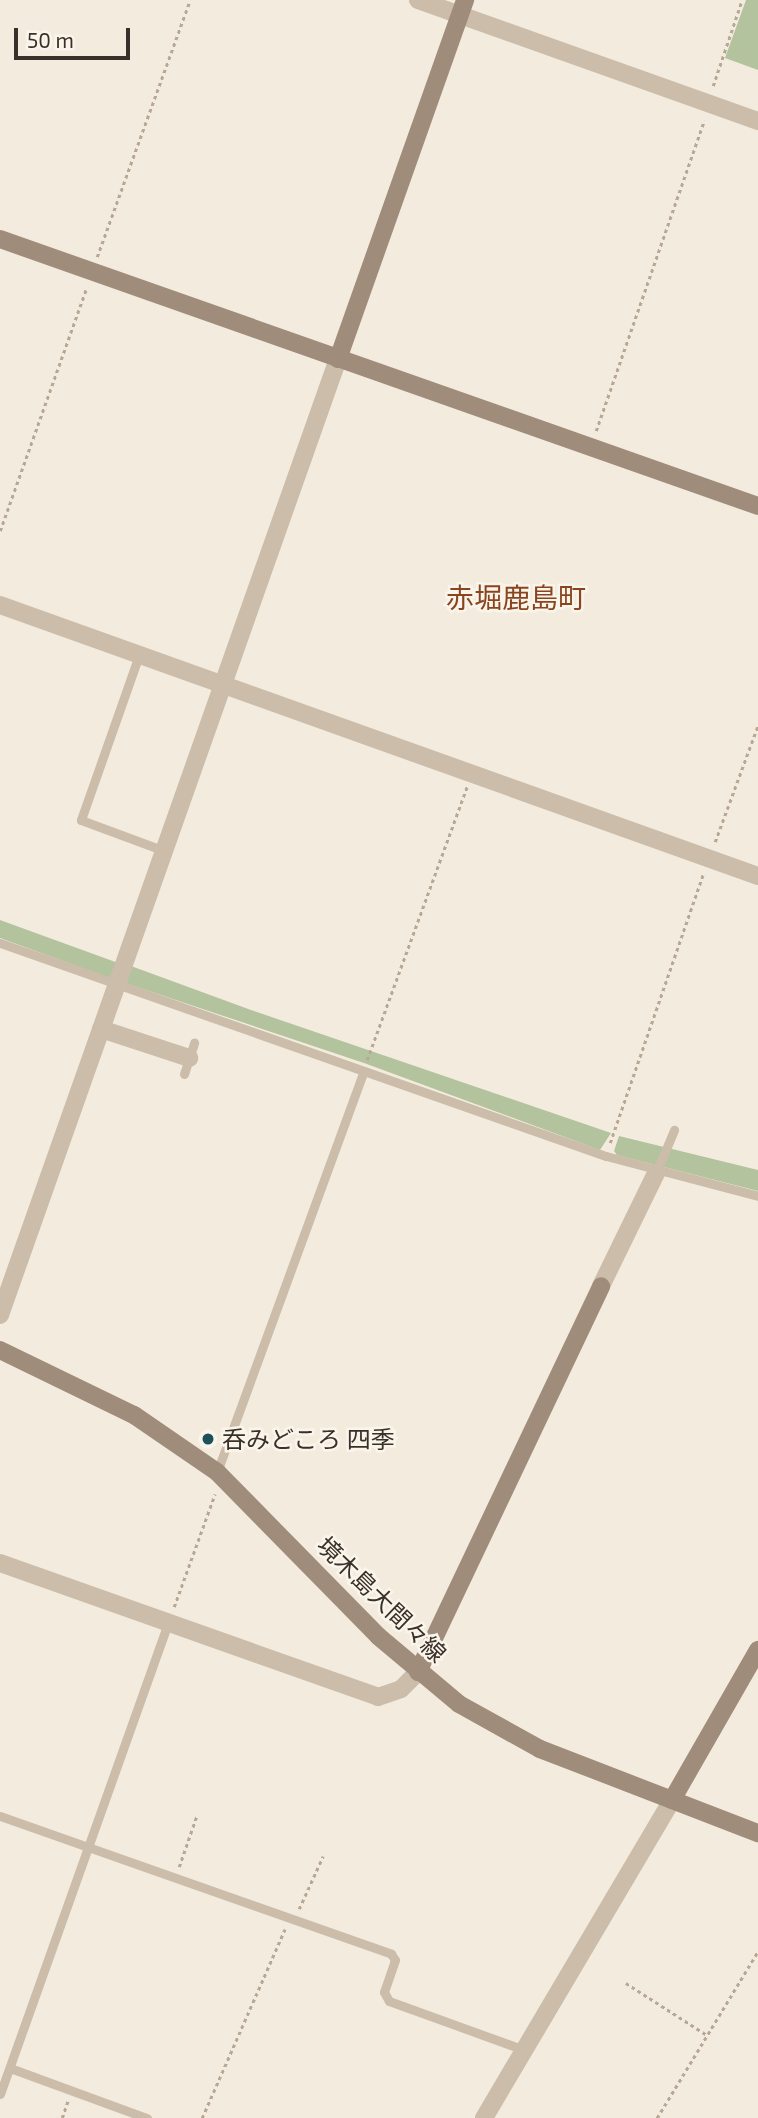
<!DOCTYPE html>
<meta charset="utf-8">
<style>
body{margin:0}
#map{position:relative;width:758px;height:2118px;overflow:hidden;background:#f3ecde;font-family:"Exo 2","Noto Sans JP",sans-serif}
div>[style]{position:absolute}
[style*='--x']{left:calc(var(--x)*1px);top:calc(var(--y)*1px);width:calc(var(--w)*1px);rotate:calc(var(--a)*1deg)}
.green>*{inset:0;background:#b2c39e;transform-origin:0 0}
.path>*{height:2.5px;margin-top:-1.25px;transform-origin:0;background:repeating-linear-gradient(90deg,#b8a794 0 3.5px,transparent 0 7px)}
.lane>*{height:9px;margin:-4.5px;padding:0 4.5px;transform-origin:4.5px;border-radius:4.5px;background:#ccbdaa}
.street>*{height:18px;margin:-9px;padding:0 9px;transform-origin:9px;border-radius:9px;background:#ccbdaa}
.secondary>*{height:18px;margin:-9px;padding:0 9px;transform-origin:9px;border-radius:9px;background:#a08c7b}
.dots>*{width:19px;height:19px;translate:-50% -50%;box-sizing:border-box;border:4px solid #faf5eb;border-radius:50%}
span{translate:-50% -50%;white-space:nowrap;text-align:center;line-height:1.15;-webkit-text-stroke:5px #faf5eb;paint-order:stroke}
.poi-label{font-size:24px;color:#393029}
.left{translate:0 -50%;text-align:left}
.street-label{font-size:24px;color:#393029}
.quarter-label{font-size:28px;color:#8a4520}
.scale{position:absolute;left:14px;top:28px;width:116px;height:32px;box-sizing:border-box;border:4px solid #393029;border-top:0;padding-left:9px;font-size:21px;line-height:24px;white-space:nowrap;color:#393029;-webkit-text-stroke:5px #faf5eb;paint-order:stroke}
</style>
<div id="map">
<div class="green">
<i style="clip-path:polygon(746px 0,758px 0,758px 70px,725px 58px)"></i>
<i style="left:0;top:920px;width:125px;height:17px;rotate:20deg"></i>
<i style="clip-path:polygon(131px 966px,251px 1010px,611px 1133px,600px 1150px,364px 1063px,125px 983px)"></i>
<i style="clip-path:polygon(619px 1136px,758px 1170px,758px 1191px,617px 1155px,614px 1151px)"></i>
</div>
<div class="path">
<i style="--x:713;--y:86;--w:91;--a:-71.4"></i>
<i style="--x:97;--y:257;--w:273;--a:-70.1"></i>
<i style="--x:596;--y:431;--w:329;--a:-70.8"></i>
<i style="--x:0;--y:531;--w:259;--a:-70.4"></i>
<i style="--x:715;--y:842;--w:125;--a:-69.8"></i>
<i style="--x:367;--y:1060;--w:291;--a:-69.9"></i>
<i style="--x:610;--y:1143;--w:284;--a:-70.9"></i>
<i style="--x:174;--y:1607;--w:120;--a:-70.1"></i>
<i style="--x:179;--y:1867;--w:55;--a:-70.9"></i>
<i style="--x:299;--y:1909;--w:58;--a:-65.6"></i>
<i style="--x:626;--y:1983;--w:96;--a:32.7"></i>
<i style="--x:62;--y:2118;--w:18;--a:-71"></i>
<i style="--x:202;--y:2118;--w:206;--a:-66.3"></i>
<i style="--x:657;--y:2118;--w:195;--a:-58.8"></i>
</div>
<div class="lane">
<i style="--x:139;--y:655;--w:175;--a:109.4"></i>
<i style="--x:81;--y:820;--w:90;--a:20.3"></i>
<i style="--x:0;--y:943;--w:642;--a:19.37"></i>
<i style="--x:606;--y:1156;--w:157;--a:14.7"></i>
<i style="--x:184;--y:1074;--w:33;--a:-72"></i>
<i style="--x:656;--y:1173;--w:47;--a:-67.3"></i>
<i style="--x:217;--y:1472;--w:426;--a:-69.9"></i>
<i style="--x:0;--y:1816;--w:415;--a:19.4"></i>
<i style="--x:391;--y:1954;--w:7;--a:56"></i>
<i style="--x:395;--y:1960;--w:34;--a:109"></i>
<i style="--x:384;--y:1992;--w:10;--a:61"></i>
<i style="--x:389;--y:2001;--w:144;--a:19.9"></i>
<i style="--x:10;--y:2068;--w:146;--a:20.1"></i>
<i style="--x:0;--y:2094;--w:500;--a:-70.37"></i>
</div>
<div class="street">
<i style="--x:418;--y:0;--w:361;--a:19.6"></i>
<i style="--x:0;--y:605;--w:805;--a:19.67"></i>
<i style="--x:101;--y:1029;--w:93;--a:18.2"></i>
<i style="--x:601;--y:1286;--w:126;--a:-64"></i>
<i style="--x:0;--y:1315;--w:1014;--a:-70.53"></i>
<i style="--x:0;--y:1563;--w:401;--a:19.5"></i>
<i style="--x:378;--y:1697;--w:24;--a:-19"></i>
<i style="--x:401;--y:1689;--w:24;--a:-45"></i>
<i style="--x:484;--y:2118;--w:369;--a:-59.4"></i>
</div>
<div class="secondary">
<i style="--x:0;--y:239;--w:804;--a:19.4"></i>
<i style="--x:338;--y:359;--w:381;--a:-70.5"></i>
<i style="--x:0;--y:1350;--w:149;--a:25.9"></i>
<i style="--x:134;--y:1415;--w:101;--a:34.5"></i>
<i style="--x:217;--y:1472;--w:230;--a:45.5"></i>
<i style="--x:378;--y:1636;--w:106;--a:40"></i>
<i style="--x:459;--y:1704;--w:93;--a:29.1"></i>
<i style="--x:540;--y:1749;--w:234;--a:21.1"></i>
<i style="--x:418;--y:1672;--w:427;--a:-64.6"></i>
<i style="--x:672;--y:1800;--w:173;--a:-60.2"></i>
</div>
<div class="dots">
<i style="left:208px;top:1439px;background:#1e515c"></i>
</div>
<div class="poi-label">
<span class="left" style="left:222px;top:1439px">呑みどころ 四季</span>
</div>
<div class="street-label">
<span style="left:382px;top:1599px;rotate:44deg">境木島大間々線</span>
</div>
<div class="quarter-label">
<span style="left:516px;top:597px">赤堀鹿島町</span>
</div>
<div class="scale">50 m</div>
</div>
